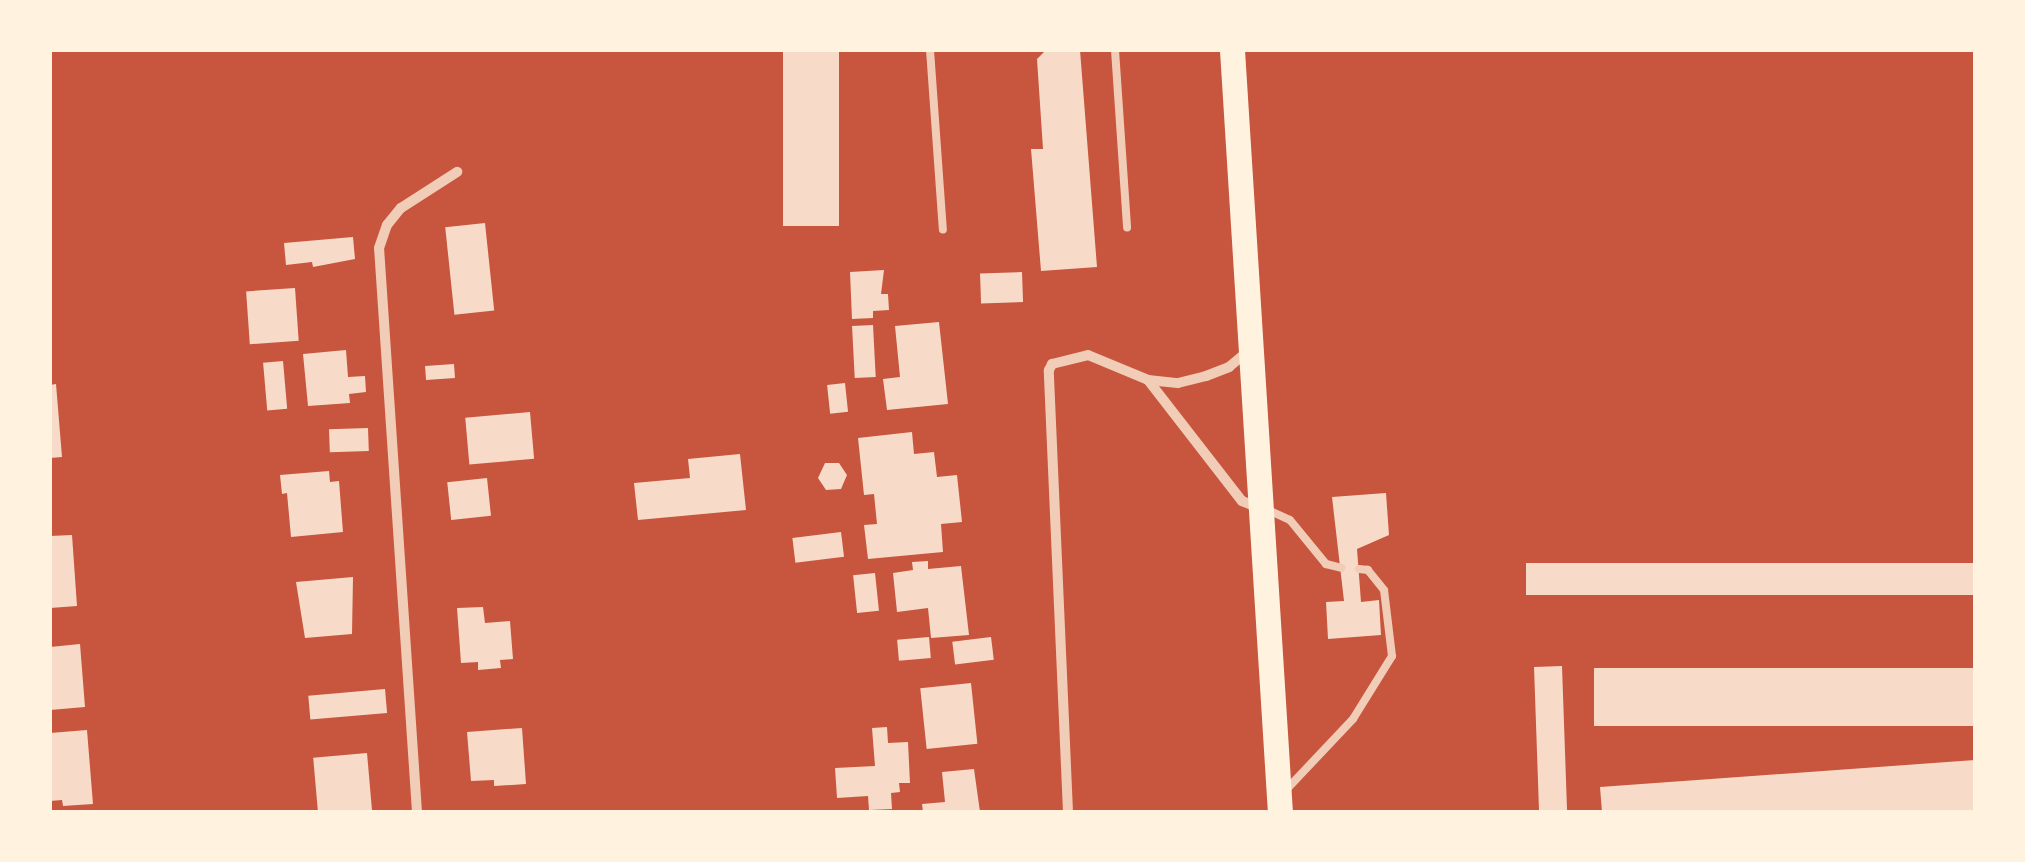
<!DOCTYPE html>
<style>
body{margin:0}
#map{position:relative;width:2025px;height:862px;overflow:hidden;background:#c8553d;font-family:"Exo 2",sans-serif}
div>[style]{position:absolute}
[style*='--x']{left:calc(var(--x)*1px);top:calc(var(--y)*1px);width:calc(var(--w)*1px);rotate:calc(var(--a)*1deg)}
.building>*{inset:0;background:#f7dbc8;transform-origin:0 0}
.service>*{height:8px;margin:-4px;padding:0 4px;transform-origin:4px;border-radius:4px;background:#f1ccb7}
.minor>*{height:10px;margin:-5px;padding:0 5px;transform-origin:5px;border-radius:5px;background:#f1ccb7}
.primary>*{height:25px;margin:-12.5px;padding:0 12.5px;transform-origin:12.5px;border-radius:12.5px;background:#fff3e0}
span{translate:-50% -50%;white-space:nowrap;text-align:center;line-height:1.15;-webkit-text-stroke:10px #fff3e0;paint-order:stroke}
.frame{position:absolute;inset:0;border:52px solid #fff3e0;pointer-events:none}
</style>
<div id="map">
<div class="building">
<i style="left:783px;top:50px;width:56px;height:176px"></i>
<i style="clip-path:polygon(1046px 50px,1080px 50px,1097px 267px,1041px 271px,1031px 149px,1043px 149px,1037px 59px)"></i>
<i style="left:485px;top:223px;width:88px;height:40px;rotate:84deg"></i>
<i style="clip-path:polygon(353px 237px,355px 259px,313px 267px,312px 262px,286px 265px,284px 243px)"></i>
<i style="clip-path:polygon(884px 270px,881px 294px,888px 294px,889px 310px,873px 311px,873px 318px,852px 319px,850px 272px)"></i>
<i style="left:1022px;top:272px;width:30px;height:42px;rotate:88deg"></i>
<i style="left:295px;top:288px;width:53px;height:49px;rotate:86deg"></i>
<i style="clip-path:polygon(939px 322px,948px 404px,887px 410px,883px 379px,900px 377px,895px 326px)"></i>
<i style="left:873px;top:325px;width:52px;height:21px;rotate:87deg"></i>
<i style="clip-path:polygon(346px 350px,348px 377px,365px 376px,366px 392px,349px 394px,350px 403px,308px 406px,303px 354px)"></i>
<i style="left:283px;top:361px;width:48px;height:20px;rotate:85deg"></i>
<i style="left:454px;top:364px;width:14px;height:29px;rotate:86deg"></i>
<i style="left:845px;top:383px;width:29px;height:18px;rotate:84deg"></i>
<i style="clip-path:polygon(56px 384px,62px 457px,50px 458px,50px 385px)"></i>
<i style="left:530px;top:412px;width:47px;height:65px;rotate:85deg"></i>
<i style="left:368px;top:428px;width:23px;height:39px;rotate:88deg"></i>
<i style="clip-path:polygon(912px 432px,914px 454px,934px 452px,937px 477px,957px 475px,962px 522px,941px 524px,943px 552px,868px 559px,864px 525px,877px 524px,874px 494px,864px 495px,858px 438px)"></i>
<i style="clip-path:polygon(740px 454px,746px 510px,638px 520px,634px 483px,690px 478px,688px 459px)"></i>
<i style="clip-path:polygon(825px 463px,839px 463px,847px 475px,841px 489px,826px 490px,818px 478px)"></i>
<i style="clip-path:polygon(329px 471px,330px 482px,339px 481px,343px 532px,291px 537px,287px 493px,282px 494px,280px 475px)"></i>
<i style="left:487px;top:478px;width:38px;height:40px;rotate:84deg"></i>
<i style="clip-path:polygon(1386px 493px,1389px 535px,1357px 549px,1361px 602px,1379px 600px,1381px 635px,1328px 639px,1326px 602px,1344px 601px,1332px 497px)"></i>
<i style="left:841px;top:532px;width:25px;height:49px;rotate:83deg"></i>
<i style="clip-path:polygon(72px 535px,77px 606px,50px 608px,50px 536px)"></i>
<i style="clip-path:polygon(928px 561px,928px 569px,961px 566px,969px 635px,931px 638px,928px 608px,897px 612px,893px 573px,913px 570px,912px 562px)"></i>
<i style="left:1975px;top:563px;width:32px;height:449px;rotate:90deg"></i>
<i style="left:875px;top:573px;width:38px;height:22px;rotate:84deg"></i>
<i style="clip-path:polygon(353px 577px,352px 634px,305px 638px,296px 582px)"></i>
<i style="clip-path:polygon(483px 607px,485px 623px,510px 621px,513px 659px,500px 660px,501px 668px,478px 670px,478px 662px,461px 663px,457px 608px)"></i>
<i style="left:929px;top:637px;width:21px;height:32px;rotate:85deg"></i>
<i style="left:991px;top:637px;width:23px;height:39px;rotate:83deg"></i>
<i style="clip-path:polygon(80px 644px,85px 707px,50px 710px,50px 647px)"></i>
<i style="left:1562px;top:666px;width:146px;height:28px;rotate:88deg"></i>
<i style="left:1975px;top:668px;width:58px;height:381px;rotate:90deg"></i>
<i style="left:971px;top:683px;width:61px;height:51px;rotate:84deg"></i>
<i style="left:385px;top:689px;width:24px;height:77px;rotate:85deg"></i>
<i style="clip-path:polygon(887px 727px,888px 743px,908px 742px,910px 783px,899px 783px,900px 792px,891px 793px,892px 809px,869px 810px,868px 796px,837px 798px,835px 768px,875px 766px,872px 728px)"></i>
<i style="clip-path:polygon(522px 728px,526px 784px,494px 786px,494px 780px,471px 781px,467px 732px)"></i>
<i style="clip-path:polygon(87px 730px,93px 804px,63px 806px,62px 800px,50px 801px,50px 733px)"></i>
<i style="left:367px;top:753px;width:59px;height:54px;rotate:85deg"></i>
<i style="clip-path:polygon(1975px 760px,1975px 812px,1602px 812px,1600px 787px)"></i>
<i style="clip-path:polygon(974px 769px,980px 812px,923px 812px,922px 804px,945px 802px,942px 772px)"></i>
</div>
<div class="service">
<i style="--x:930;--y:50;--w:180;--a:85.9"></i>
<i style="--x:1115;--y:50;--w:178;--a:86.1"></i>
<i style="--x:1266;--y:509;--w:26;--a:25"></i>
<i style="--x:1290;--y:520;--w:57;--a:50.7"></i>
<i style="--x:1326;--y:564;--w:16;--a:14"></i>
<i style="--x:1285;--y:791;--w:99;--a:-46.6"></i>
<i style="--x:1353;--y:719;--w:74;--a:-58.2"></i>
<i style="--x:1392;--y:656;--w:66;--a:-96.9"></i>
<i style="--x:1384;--y:590;--w:26;--a:-129"></i>
<i style="--x:1368;--y:570;--w:9;--a:-174"></i>
</div>
<div class="minor">
<i style="--x:1148;--y:380;--w:30;--a:6"></i>
<i style="--x:1178;--y:383;--w:29;--a:-14"></i>
<i style="--x:1206;--y:376;--w:25;--a:-21"></i>
<i style="--x:1229;--y:367;--w:26;--a:-40"></i>
<i style="--x:417;--y:812;--w:565;--a:-93.85"></i>
<i style="--x:379;--y:248;--w:24;--a:-71"></i>
<i style="--x:387;--y:225;--w:22;--a:-51"></i>
<i style="--x:401;--y:208;--w:67;--a:-32.7"></i>
<i style="--x:1068;--y:812;--w:442;--a:-92.5"></i>
<i style="--x:1049;--y:370;--w:7;--a:-63"></i>
<i style="--x:1052;--y:364;--w:37;--a:-14"></i>
<i style="--x:1088;--y:355;--w:65;--a:22.6"></i>
<i style="--x:1148;--y:380;--w:153;--a:52.2"></i>
<i style="--x:1242;--y:501;--w:16;--a:22"></i>
</div>
<div class="primary">
<i style="--x:1232;--y:50;--w:764;--a:86.4"></i>
</div>
<div class="frame"></div>
</div>
